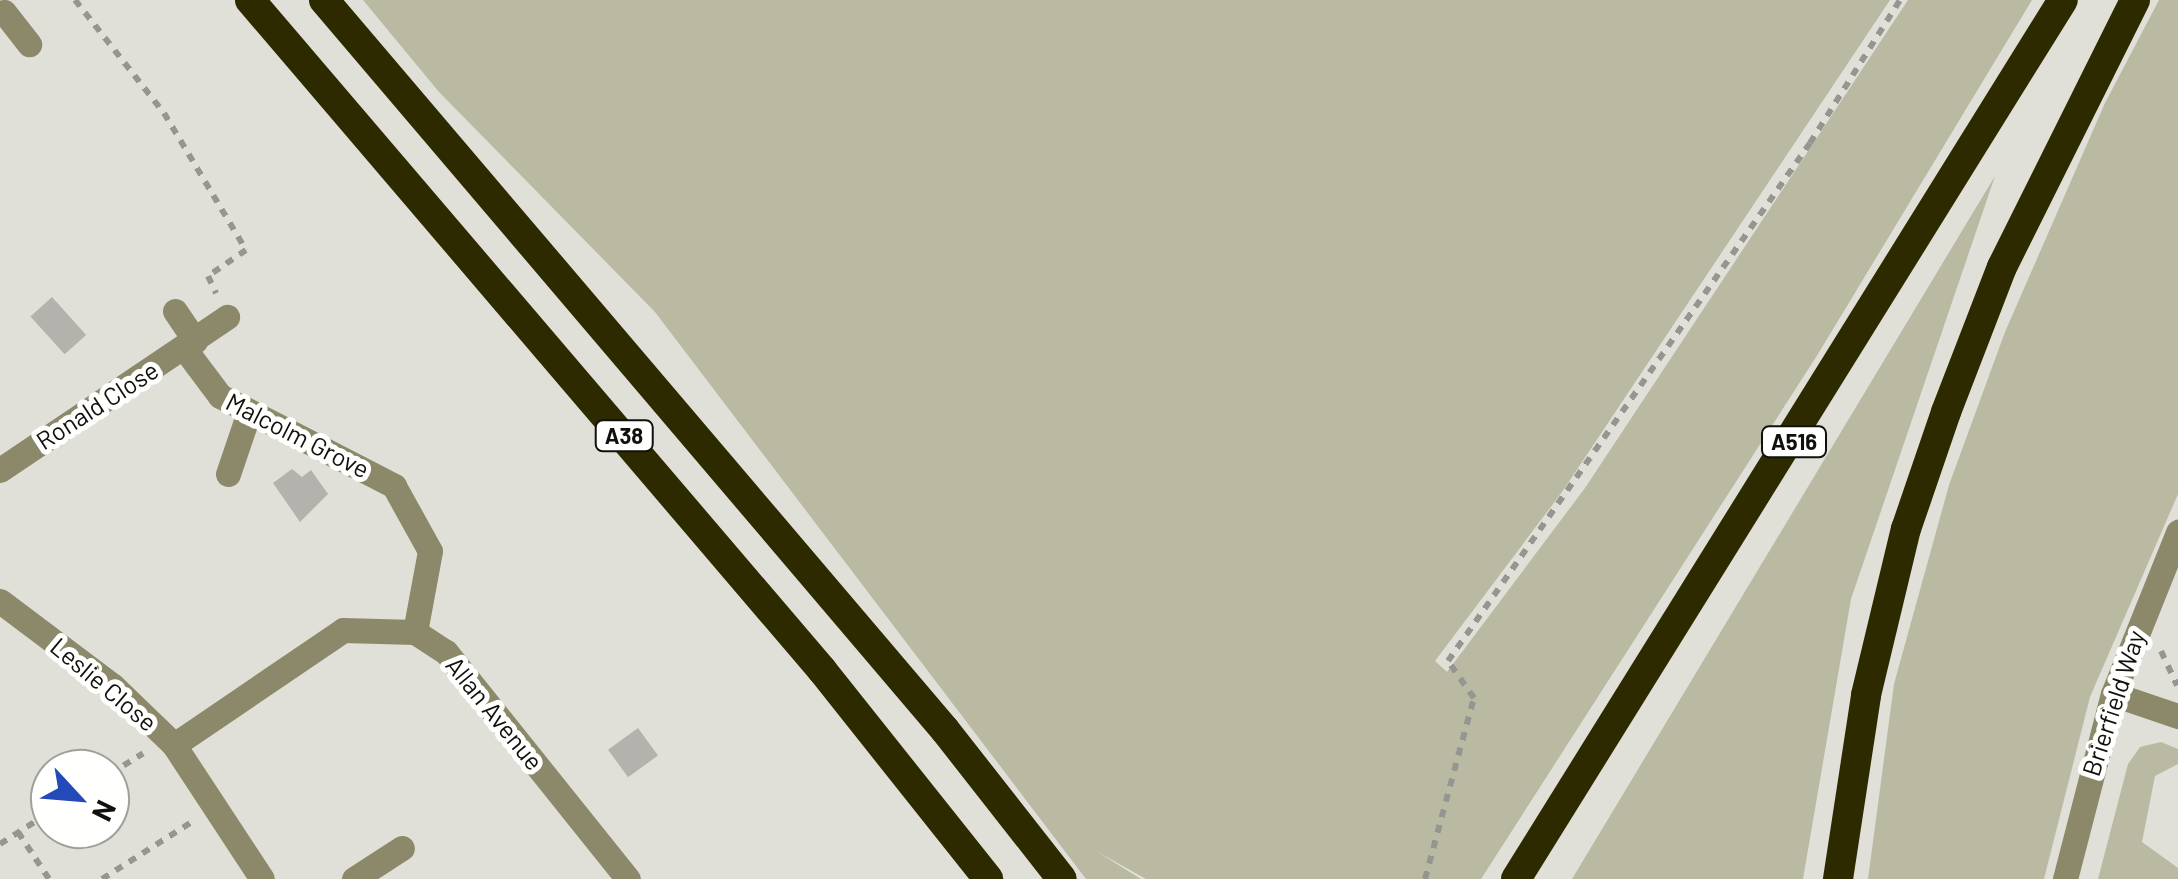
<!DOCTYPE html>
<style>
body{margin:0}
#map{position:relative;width:2178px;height:879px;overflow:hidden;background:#e0e0d9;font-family:Barlow,sans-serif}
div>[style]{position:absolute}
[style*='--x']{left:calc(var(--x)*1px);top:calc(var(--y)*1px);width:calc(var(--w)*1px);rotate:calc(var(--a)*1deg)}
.green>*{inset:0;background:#bab9a2}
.building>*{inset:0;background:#b3b2ac;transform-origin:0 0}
.path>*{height:6px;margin-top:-3px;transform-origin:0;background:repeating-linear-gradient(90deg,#969691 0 8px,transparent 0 16px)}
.minor>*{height:25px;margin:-12.5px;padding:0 12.5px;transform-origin:12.5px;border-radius:12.5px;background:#8b8969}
.highway>*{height:30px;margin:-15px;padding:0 15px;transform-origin:15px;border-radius:15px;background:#2e2a00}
span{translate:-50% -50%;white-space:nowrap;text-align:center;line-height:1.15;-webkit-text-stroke:10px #fffffe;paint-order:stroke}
.shield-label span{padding:2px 8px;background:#fffffe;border:2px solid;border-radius:8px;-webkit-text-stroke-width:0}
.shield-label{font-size:22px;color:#10100e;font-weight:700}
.street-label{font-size:25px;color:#10100e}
.north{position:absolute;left:30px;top:749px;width:100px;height:100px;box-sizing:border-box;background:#fffffe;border:2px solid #9f9f9e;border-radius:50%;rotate:116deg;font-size:28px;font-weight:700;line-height:40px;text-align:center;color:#10100e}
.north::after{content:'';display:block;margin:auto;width:35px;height:45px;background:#2449b8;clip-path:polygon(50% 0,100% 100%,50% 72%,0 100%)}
</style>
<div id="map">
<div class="green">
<i style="clip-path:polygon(363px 0,1890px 0,1562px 492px,1435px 661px,1447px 672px,1585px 488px,1908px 0,2032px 0,1818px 354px,1481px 879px,1146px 879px,1096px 851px,1141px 879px,1086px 879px,655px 312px,439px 92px)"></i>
<i style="clip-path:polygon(2159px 0,2178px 0,2178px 494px,2090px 697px,2044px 879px,1868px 879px,1894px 684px,1949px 485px,2005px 332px,2105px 103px)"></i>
<i style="clip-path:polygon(1995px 176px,1851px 599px,1803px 879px,1572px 879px)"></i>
<i style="clip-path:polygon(2161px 742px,2178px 749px,2178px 764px,2155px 776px,2142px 842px,2178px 868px,2178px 879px,2098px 879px,2128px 764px,2140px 747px)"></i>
</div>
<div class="building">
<i style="left:52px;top:297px;width:51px;height:29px;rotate:48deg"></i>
<i style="clip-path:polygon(292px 469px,302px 477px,311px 470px,328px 494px,300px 522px,273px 483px)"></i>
<i style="left:638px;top:728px;width:34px;height:37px;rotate:54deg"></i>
</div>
<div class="path">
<i style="--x:75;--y:0;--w:144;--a:51.8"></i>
<i style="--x:164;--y:113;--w:160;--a:59.1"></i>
<i style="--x:246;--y:250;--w:46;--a:145.6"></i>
<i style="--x:208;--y:276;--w:19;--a:65"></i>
<i style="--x:2161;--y:651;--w:38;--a:65"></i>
<i style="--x:110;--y:774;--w:39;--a:-32"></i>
<i style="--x:18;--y:832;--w:56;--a:56.6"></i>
<i style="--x:0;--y:844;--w:59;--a:-32.6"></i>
<i style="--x:102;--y:879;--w:110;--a:-32.4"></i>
<i style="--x:1425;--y:879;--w:188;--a:-74.9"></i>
<i style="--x:1474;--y:698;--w:45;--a:-125.1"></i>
<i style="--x:1448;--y:661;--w:632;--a:-55.05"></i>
<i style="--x:1810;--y:143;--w:169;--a:-57.8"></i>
</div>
<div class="minor">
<i style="--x:4;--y:12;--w:41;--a:52"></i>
<i style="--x:175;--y:311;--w:36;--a:56"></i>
<i style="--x:184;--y:348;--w:60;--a:53.1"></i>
<i style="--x:220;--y:396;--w:196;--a:27.3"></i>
<i style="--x:394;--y:486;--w:74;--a:61"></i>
<i style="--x:430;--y:551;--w:82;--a:100.5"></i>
<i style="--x:0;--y:470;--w:274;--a:-34"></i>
<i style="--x:228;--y:474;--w:65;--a:-71.3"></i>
<i style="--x:0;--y:601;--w:141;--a:37"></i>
<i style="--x:113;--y:686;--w:85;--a:44"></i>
<i style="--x:174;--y:745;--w:160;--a:56.7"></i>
<i style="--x:2113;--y:694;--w:69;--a:18.7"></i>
<i style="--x:174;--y:745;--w:204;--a:-34.2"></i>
<i style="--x:343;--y:630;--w:72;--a:1.6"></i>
<i style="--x:415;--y:632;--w:37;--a:33"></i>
<i style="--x:446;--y:652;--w:291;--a:51.3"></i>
<i style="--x:354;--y:879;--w:57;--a:-32.9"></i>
<i style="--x:2065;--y:879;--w:191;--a:-75.5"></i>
<i style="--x:2113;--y:694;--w:175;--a:-68.1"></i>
</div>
<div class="highway">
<i style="--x:250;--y:0;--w:881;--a:49.51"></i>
<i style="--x:822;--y:670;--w:267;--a:51.5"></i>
<i style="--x:324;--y:0;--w:958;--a:49.61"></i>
<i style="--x:945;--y:730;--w:189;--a:51.9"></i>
<i style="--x:1516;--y:879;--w:1035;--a:-58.11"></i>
<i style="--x:1838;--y:879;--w:186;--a:-81.3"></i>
<i style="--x:1866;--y:695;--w:171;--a:-76.5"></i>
<i style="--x:1906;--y:529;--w:124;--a:-71.1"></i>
<i style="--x:1946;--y:412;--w:155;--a:-68.9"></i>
<i style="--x:2002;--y:267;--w:298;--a:-63.5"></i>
</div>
<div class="shield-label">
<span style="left:624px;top:436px">A38</span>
<span style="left:1794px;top:442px">A516</span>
</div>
<div class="street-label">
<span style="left:97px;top:405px;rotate:-33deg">Ronald Close</span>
<span style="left:298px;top:435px;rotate:27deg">Malcolm Grove</span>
<span style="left:104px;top:684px;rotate:40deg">Leslie Close</span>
<span style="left:2113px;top:703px;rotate:-72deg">Brierfield Way</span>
<span style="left:495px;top:713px;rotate:51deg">Allan Avenue</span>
</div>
<div class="north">N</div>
</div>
